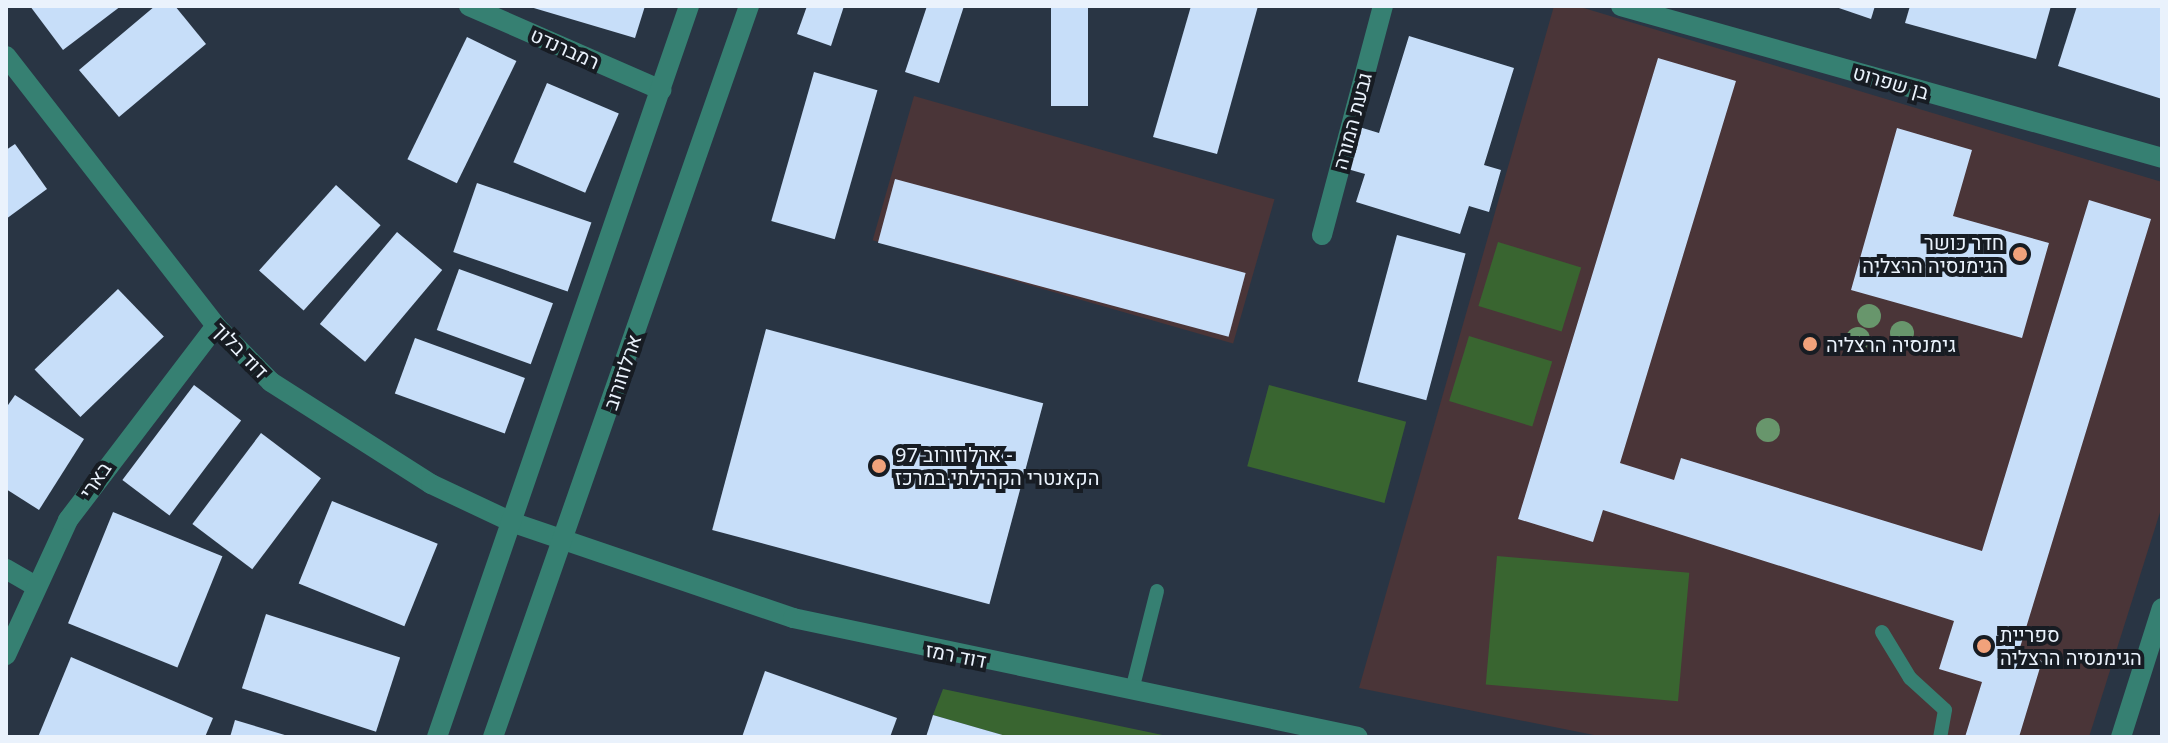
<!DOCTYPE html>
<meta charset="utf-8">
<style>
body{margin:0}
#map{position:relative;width:2168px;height:743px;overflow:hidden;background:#293544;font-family:"Noto Sans",Heebo,sans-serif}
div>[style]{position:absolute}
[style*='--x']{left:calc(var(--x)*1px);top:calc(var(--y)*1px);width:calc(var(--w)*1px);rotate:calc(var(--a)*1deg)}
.education>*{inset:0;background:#4a3538;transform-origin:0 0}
.green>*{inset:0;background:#396530;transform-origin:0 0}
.building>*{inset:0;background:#c7def9;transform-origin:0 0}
.service>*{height:14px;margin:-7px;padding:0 7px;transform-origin:7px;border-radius:7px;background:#368072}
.minor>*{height:20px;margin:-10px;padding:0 10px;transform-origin:10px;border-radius:10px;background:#368072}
.tertiary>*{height:20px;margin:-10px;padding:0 10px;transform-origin:10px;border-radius:10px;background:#368072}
.trees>*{width:24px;height:24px;margin:-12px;border-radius:50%;background:#68966c}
.dots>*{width:22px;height:22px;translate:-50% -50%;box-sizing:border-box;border:4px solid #171c23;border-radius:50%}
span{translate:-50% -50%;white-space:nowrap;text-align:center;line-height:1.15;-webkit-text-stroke:8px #171c23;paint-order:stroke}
.street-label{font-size:20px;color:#eaf2fc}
.poi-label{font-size:20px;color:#eaf2fc}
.right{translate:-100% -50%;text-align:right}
.left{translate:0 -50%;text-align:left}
.frame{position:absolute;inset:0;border:8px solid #eaf2fc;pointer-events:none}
</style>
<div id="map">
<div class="education">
<i style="clip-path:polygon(1554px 6px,1577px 6px,2162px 182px,2162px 506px,2089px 737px,1604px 737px,1359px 688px)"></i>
<i style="left:914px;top:96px;width:375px;height:150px;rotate:16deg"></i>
</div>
<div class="green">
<i style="left:1498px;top:242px;width:87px;height:67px;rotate:17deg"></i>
<i style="left:1469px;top:336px;width:87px;height:68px;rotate:17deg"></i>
<i style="left:1269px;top:385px;width:142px;height:84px;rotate:15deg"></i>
<i style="left:1497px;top:556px;width:193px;height:129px;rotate:5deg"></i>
<i style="clip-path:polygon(943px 689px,1172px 737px,1009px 737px,933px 715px)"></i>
</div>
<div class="building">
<i style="clip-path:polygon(30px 6px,121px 6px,63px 50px)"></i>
<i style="clip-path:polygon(155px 6px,175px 6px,206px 44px,119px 117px,79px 70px)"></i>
<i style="clip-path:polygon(527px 6px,645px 6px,635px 38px)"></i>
<i style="clip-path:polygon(807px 6px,844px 6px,831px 46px,797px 34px)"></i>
<i style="clip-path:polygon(927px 6px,964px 6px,939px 83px,905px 72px)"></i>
<i style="left:1051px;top:6px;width:37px;height:100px"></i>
<i style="clip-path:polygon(1191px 6px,1258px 6px,1217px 154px,1153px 137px)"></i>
<i style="clip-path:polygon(1833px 6px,1875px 6px,1871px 19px)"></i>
<i style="clip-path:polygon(1910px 6px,2051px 6px,2036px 59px,1905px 23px)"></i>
<i style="clip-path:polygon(2077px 6px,2162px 6px,2162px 99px,2058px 66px)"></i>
<i style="clip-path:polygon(1409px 36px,1514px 68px,1484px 165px,1501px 170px,1489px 212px,1469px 206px,1460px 234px,1356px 202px,1365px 174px,1344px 168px,1356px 126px,1379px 133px)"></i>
<i style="left:467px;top:37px;width:55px;height:136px;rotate:26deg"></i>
<i style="clip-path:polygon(1658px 58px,1736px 81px,1620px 463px,1674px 480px,1681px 458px,1982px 551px,2089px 200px,2151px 219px,2018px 654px,2042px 661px,2019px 737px,1965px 737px,1982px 682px,1939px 669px,1954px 621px,1603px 510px,1593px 542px,1518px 519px)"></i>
<i style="left:814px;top:72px;width:66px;height:155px;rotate:16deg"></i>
<i style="left:547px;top:83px;width:78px;height:86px;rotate:23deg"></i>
<i style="clip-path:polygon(1897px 128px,1972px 150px,1953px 216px,2049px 243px,2022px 338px,1851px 290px)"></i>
<i style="clip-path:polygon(15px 144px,47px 189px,6px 219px,6px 150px)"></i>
<i style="left:895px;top:179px;width:363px;height:66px;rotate:15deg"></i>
<i style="left:477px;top:183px;width:121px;height:73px;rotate:19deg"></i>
<i style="left:336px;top:185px;width:60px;height:115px;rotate:42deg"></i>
<i style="left:397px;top:232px;width:59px;height:120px;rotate:40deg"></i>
<i style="left:1397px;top:235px;width:71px;height:152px;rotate:15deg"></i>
<i style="left:459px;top:269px;width:100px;height:65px;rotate:20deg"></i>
<i style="left:118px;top:289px;width:66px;height:116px;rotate:46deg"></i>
<i style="left:766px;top:329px;width:287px;height:208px;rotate:15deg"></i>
<i style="left:415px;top:338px;width:117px;height:59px;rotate:20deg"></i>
<i style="left:194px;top:385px;width:59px;height:119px;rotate:37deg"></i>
<i style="clip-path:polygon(15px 395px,84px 439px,39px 510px,6px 489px,6px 408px)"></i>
<i style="left:261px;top:433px;width:75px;height:114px;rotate:37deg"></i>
<i style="left:332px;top:501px;width:114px;height:89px;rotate:22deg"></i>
<i style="left:113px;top:512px;width:118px;height:120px;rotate:22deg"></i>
<i style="left:266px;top:614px;width:141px;height:78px;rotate:18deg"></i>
<i style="clip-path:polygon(71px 657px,213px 718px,205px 737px,38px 737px)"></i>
<i style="clip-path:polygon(765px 671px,897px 718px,890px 737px,742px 737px)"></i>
<i style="clip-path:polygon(933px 715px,1006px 736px,1006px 737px,926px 737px)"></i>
<i style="clip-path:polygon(235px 720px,288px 736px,287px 737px,230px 737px)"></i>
</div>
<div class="service">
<i style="--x:1882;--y:632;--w:54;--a:58.7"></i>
<i style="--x:1910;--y:678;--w:47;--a:42.4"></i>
<i style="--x:1945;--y:710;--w:27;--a:100"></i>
<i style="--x:1132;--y:690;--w:102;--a:-75.8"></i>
</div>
<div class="minor">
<i style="--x:469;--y:6;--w:210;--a:23.6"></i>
<i style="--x:1621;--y:6;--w:562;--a:15.69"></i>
<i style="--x:1322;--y:235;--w:237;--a:-75.1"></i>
<i style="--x:6;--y:569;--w:34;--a:30"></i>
<i style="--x:6;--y:655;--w:149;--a:-65.3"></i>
<i style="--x:68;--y:520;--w:244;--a:-52.7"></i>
</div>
<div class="tertiary">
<i style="--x:6;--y:56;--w:342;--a:52.1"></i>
<i style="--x:216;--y:326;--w:78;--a:45.5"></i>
<i style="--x:271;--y:382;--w:190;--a:32.5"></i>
<i style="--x:431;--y:484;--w:92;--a:25.2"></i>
<i style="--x:514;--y:523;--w:295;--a:18.8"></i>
<i style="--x:793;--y:618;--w:577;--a:11.89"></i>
<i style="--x:437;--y:737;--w:773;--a:-70.98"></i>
<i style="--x:493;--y:737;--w:775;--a:-70.7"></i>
<i style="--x:2121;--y:737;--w:135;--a:-72.4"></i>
</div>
<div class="trees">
<i style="left:1869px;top:316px"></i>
<i style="left:1902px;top:333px"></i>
<i style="left:1858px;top:339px"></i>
<i style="left:1768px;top:430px"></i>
</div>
<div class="dots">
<i style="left:2020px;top:254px;background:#f1a27b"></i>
<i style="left:1810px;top:344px;background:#f1a27b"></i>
<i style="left:879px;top:466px;background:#f1a27b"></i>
<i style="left:1984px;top:646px;background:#f1a27b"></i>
</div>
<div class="street-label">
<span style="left:565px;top:48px;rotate:24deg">רמברנדט</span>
<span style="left:1891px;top:82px;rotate:16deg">בן שפרוט</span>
<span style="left:1352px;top:121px;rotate:-75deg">גבעת המורה</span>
<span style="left:241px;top:350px;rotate:46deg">דוד בלוך</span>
<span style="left:622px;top:372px;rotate:-71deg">ארלוזורוב</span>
<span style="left:95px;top:480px;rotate:-56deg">בארי</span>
<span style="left:956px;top:655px;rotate:11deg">דוד רמז</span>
</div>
<div class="poi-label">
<span class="right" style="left:2004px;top:254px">חדר כושר<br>הגימנסיה הרצליה</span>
<span class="left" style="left:1826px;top:344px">גימנסיה הרצליה</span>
<span class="left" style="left:895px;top:466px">ארלוזורוב 97 -<br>הקאנטרי הקהילתי במרכז</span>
<span class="left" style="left:2000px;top:646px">ספריית<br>הגימנסיה הרצליה</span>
</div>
<div class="frame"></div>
</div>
